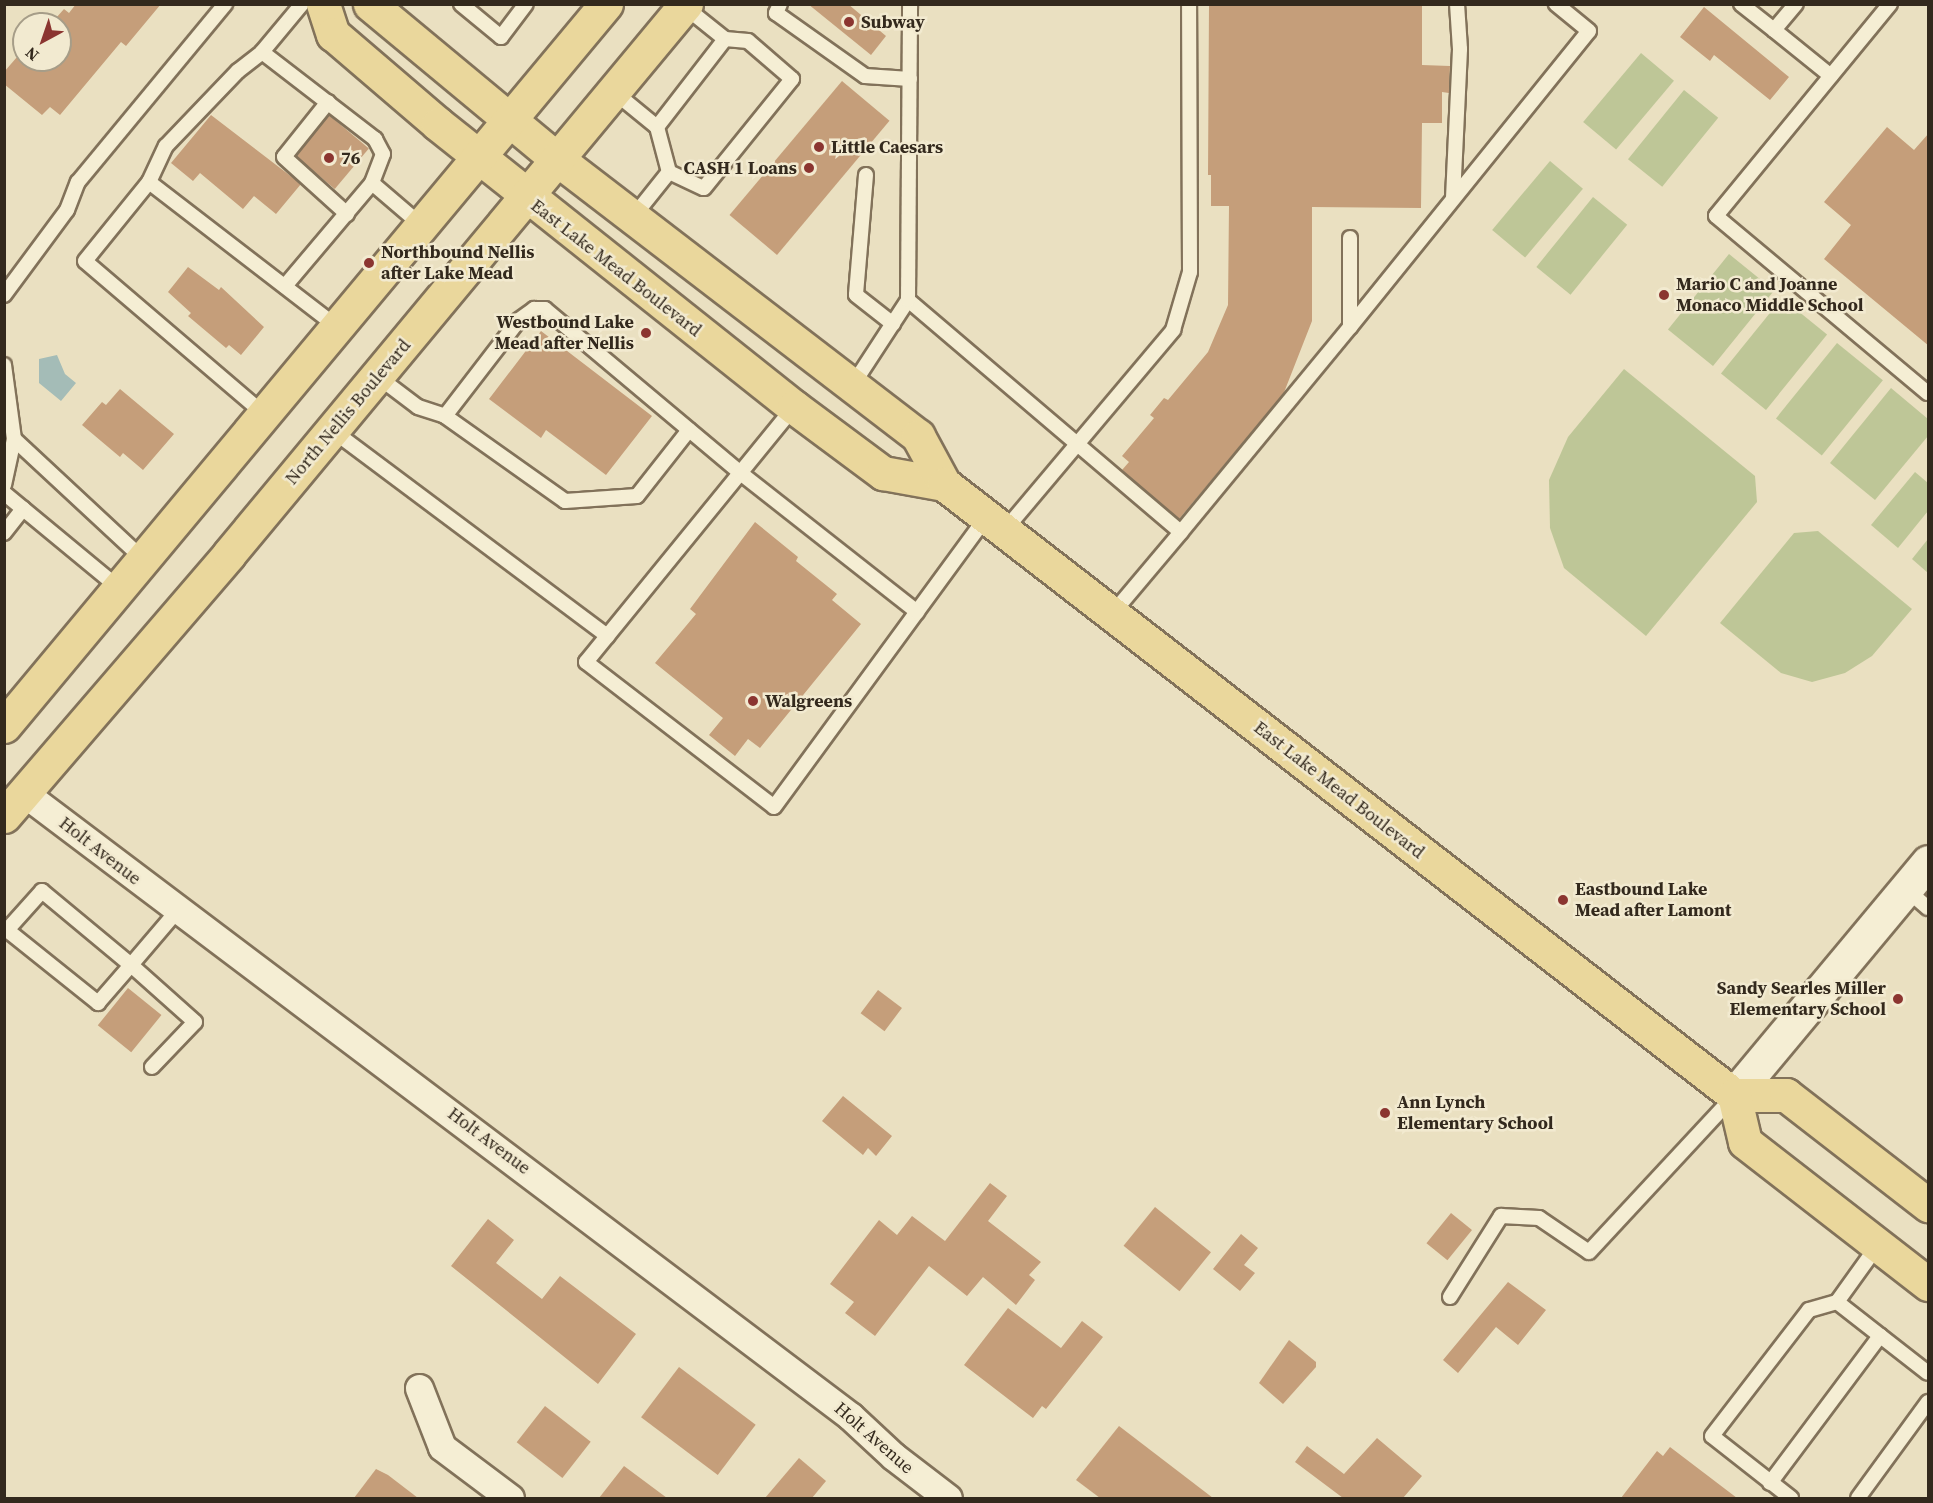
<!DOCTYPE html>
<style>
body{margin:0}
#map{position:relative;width:1933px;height:1503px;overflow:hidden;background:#eae0c1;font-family:"Source Serif 4",serif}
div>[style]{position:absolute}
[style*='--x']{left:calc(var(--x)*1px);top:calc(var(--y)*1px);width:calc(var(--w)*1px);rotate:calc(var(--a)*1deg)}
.green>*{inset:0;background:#bec697;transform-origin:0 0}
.water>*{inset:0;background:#a4bcb7}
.building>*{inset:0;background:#c59e7a;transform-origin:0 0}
.roads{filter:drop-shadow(2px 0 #82725a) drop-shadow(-2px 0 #82725a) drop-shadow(0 2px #82725a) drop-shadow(0 -2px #82725a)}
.service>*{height:14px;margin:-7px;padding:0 7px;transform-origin:7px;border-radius:7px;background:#f5eed4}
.minor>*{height:27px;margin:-13.5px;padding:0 13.5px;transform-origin:13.5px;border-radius:13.5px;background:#f5eed4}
.tertiary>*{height:33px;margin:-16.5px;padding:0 16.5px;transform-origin:16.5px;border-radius:16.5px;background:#f5eed4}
.primary>*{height:33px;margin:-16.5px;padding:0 16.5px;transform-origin:16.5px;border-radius:16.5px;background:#ead79c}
.dots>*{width:16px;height:16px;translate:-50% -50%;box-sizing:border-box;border:3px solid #f2ead0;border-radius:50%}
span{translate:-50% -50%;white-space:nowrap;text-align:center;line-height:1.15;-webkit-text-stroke:5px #f2ead0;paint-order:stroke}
.poi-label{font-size:18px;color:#33291d;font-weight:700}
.left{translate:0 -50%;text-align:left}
.right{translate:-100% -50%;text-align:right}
.street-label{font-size:18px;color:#33291d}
.frame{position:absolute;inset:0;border:6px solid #33291d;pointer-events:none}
.north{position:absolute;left:12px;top:12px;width:60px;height:60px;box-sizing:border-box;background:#f2ead0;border:2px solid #a69d88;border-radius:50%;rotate:220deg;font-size:16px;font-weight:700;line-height:24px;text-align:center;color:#33291d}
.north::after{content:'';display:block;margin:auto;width:21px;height:27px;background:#8b3530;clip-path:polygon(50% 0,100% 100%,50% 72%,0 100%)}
</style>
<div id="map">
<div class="green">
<i style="left:1641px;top:53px;width:43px;height:90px;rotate:40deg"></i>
<i style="left:1684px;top:90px;width:44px;height:89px;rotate:39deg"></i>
<i style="left:1550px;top:161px;width:43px;height:90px;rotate:40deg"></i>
<i style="left:1593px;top:197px;width:44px;height:90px;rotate:39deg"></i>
<i style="left:1729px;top:254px;width:58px;height:97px;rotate:39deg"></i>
<i style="left:1782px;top:298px;width:58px;height:97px;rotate:39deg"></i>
<i style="left:1837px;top:343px;width:59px;height:97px;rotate:39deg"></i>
<i style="clip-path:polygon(1624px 369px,1755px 476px,1757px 502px,1646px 636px,1564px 568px,1550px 528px,1549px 480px,1568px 437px)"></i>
<i style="clip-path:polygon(1891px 388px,1928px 419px,1928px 436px,1875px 500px,1830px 463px)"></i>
<i style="clip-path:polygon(1915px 472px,1928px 483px,1928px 511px,1898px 548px,1871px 525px)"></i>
<i style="clip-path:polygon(1818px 531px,1912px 609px,1872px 656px,1845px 673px,1812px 682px,1781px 673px,1720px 623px,1794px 533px)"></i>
<i style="clip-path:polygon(1928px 539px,1928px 573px,1912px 559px)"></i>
</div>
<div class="water">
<i style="clip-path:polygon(57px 355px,65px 374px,76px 383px,61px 401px,39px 383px,39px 359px)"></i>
</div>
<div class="building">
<i style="clip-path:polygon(76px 4px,161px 4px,126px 46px,121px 42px,60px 115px,50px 107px,42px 115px,4px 84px,4px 72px,24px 49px,24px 60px,60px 60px,60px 24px,45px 24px,52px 15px,56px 18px,64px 9px,69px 13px)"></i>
<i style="clip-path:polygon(808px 4px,848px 4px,886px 36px,871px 55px)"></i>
<i style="clip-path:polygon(1209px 4px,1422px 4px,1422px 65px,1450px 66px,1449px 93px,1442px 92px,1442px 123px,1422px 123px,1421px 208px,1312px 207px,1312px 321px,1283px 395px,1179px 519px,1122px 470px,1129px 462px,1122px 456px,1154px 418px,1150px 415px,1164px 398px,1168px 400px,1208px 352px,1228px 305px,1229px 206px,1211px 206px,1211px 175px,1208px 175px)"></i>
<i style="clip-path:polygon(1704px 7px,1789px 77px,1770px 100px,1714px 55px,1710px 61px,1680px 37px)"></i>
<i style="left:842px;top:81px;width:62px;height:175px;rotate:40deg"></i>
<i style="clip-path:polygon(211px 115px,301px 184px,276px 214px,254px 196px,243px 209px,200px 173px,193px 181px,171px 163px)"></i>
<i style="left:329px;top:115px;width:52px;height:53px;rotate:40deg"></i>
<i style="clip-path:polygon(1887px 127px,1914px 150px,1929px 133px,1929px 346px,1824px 259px,1851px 225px,1824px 202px)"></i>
<i style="clip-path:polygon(188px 267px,219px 290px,221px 287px,264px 327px,241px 355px,229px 345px,226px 348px,188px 316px,191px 313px,168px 292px)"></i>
<i style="clip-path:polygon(541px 331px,652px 416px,606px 475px,546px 430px,541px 438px,489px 399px)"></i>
<i style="clip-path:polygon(120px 389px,174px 434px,143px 470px,123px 453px,120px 457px,82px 425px,102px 402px,106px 405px)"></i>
<i style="clip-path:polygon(755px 522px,798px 557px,796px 561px,837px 594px,832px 600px,861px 624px,760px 748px,748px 739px,735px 756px,709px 735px,723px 718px,655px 663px,696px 614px,690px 609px)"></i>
<i style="left:128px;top:988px;width:43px;height:48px;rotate:39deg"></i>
<i style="left:878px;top:990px;width:30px;height:29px;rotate:37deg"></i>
<i style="clip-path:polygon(843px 1096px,892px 1136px,876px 1156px,868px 1148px,863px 1155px,822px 1121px)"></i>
<i style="clip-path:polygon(990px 1183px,1007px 1196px,988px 1221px,1041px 1262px,1029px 1275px,1035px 1280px,1016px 1305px,983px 1277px,967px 1296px,929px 1266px,875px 1336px,845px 1313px,854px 1302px,830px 1284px,879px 1220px,897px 1235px,912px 1216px,945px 1241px)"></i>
<i style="left:1155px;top:1207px;width:72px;height:50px;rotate:39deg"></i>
<i style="left:1451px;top:1213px;width:27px;height:39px;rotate:39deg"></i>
<i style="clip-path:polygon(488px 1219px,514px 1240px,496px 1263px,542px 1299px,560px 1276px,636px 1334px,598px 1384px,451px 1266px)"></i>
<i style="clip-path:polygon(1241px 1234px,1258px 1248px,1244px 1265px,1255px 1273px,1240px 1291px,1213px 1269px)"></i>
<i style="clip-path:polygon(1508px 1282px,1546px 1310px,1518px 1345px,1496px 1327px,1458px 1373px,1443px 1360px)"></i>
<i style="clip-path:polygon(1008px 1308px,1061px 1348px,1082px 1321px,1103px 1337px,1046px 1409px,1042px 1406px,1033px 1418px,964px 1365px)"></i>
<i style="clip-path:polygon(1289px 1340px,1316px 1362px,1316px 1367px,1283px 1404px,1259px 1383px)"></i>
<i style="left:679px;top:1367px;width:96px;height:63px;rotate:37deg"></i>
<i style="left:545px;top:1406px;width:58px;height:46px;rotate:38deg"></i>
<i style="clip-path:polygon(1119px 1426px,1213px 1498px,1100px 1498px,1076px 1480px)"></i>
<i style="clip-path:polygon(1377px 1438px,1422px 1476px,1403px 1498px,1343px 1498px,1295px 1462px,1307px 1446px,1344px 1474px)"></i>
<i style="clip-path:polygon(1670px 1447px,1737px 1498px,1621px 1498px,1657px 1451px,1663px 1456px)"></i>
<i style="clip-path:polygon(799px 1458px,826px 1481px,812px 1498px,765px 1498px)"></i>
<i style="clip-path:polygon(624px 1466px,667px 1498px,599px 1498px)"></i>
<i style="clip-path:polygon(376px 1469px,388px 1475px,418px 1498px,354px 1498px)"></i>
</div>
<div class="roads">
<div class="service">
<i style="--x:461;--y:4;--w:52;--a:39.5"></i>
<i style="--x:501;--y:37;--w:41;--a:-52.9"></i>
<i style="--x:780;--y:4;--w:10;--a:114"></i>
<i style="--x:776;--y:13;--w:109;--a:35.3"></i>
<i style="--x:865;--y:76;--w:45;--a:3.8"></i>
<i style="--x:1741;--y:4;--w:42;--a:38.2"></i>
<i style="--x:1774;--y:30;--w:34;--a:-50"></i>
<i style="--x:1890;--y:4;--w:274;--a:129.4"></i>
<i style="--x:1716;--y:216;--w:276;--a:39.9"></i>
<i style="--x:1774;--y:30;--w:73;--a:38.9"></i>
<i style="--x:262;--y:52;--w:143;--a:37.6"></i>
<i style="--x:375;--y:139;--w:17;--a:62"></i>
<i style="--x:383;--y:154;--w:31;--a:111"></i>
<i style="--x:372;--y:183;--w:135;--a:130.2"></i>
<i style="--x:613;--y:91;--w:57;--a:39.3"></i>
<i style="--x:657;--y:127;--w:47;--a:75.1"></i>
<i style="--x:669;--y:172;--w:58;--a:128.7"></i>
<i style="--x:328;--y:102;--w:70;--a:128.7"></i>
<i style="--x:284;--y:157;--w:85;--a:42.1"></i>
<i style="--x:657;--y:127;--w:111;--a:-52.3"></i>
<i style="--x:725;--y:39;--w:51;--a:-141.3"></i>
<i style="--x:669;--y:172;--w:38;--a:25"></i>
<i style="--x:704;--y:188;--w:140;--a:-51.1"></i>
<i style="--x:792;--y:79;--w:58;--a:-139.2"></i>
<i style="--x:748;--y:41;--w:23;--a:-175"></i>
<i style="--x:866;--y:175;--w:120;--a:94.8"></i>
<i style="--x:856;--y:295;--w:47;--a:38.1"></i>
<i style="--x:149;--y:182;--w:40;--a:-65"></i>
<i style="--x:166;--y:146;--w:104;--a:-46.2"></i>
<i style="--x:238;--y:71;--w:31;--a:-38"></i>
<i style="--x:262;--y:52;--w:62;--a:-50.2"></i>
<i style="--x:372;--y:183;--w:65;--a:40.6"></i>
<i style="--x:1453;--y:198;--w:149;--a:-87.3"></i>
<i style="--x:1460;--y:49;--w:45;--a:-93.8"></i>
<i style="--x:4;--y:295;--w:106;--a:-53.5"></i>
<i style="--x:67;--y:210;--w:30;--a:-69"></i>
<i style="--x:78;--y:182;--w:231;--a:-50.4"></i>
<i style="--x:908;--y:300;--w:358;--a:40.4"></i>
<i style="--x:1181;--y:532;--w:107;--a:130.1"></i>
<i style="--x:1350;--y:327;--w:380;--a:-51.1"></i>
<i style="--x:1589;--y:31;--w:43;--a:-140.7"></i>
<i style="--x:4;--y:365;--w:75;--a:82.3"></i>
<i style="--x:14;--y:439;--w:176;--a:42.9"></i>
<i style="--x:377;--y:376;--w:51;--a:37.1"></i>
<i style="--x:418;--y:407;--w:28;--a:18"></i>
<i style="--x:445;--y:416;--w:147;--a:35.3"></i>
<i style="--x:565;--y:501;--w:72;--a:-4"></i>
<i style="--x:637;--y:496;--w:84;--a:-51.8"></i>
<i style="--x:852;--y:386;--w:103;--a:-56.9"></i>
<i style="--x:908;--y:300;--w:296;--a:-89.6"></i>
<i style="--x:794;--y:407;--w:329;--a:129.2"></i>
<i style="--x:586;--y:662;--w:237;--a:37.6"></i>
<i style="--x:774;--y:807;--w:359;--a:-53.8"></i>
<i style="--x:264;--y:414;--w:235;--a:-139.5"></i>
<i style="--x:85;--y:261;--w:102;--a:-51"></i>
<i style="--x:149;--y:182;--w:236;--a:37.6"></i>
<i style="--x:445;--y:416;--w:121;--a:-52.4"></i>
<i style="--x:519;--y:320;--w:19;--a:-36"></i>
<i style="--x:534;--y:309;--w:11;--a:0"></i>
<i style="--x:545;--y:309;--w:252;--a:40"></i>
<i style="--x:738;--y:471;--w:228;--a:38.2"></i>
<i style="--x:332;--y:430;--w:344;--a:36.8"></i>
<i style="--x:4;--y:485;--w:47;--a:-77.7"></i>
<i style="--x:4;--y:493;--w:149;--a:39.6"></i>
<i style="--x:1004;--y:531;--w:263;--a:-49.9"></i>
<i style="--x:1173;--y:330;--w:60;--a:-73.7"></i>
<i style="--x:1190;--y:272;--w:268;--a:-90.2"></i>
<i style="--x:1181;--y:532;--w:266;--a:-50.5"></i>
<i style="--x:1350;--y:327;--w:89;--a:-90"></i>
<i style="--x:4;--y:533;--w:31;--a:-52"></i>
<i style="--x:1906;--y:889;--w:29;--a:41"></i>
<i style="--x:152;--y:1067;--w:62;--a:-46.3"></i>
<i style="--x:195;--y:1022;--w:86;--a:-138.3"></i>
<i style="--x:131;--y:965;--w:116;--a:-140.3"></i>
<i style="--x:42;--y:891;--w:52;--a:131.9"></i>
<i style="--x:7;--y:930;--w:117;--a:38.7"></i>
<i style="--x:98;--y:1003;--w:50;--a:-49"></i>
<i style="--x:131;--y:965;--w:71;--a:-49.6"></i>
<i style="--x:1450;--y:1297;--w:96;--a:-57.8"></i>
<i style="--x:1501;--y:1216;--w:38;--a:3"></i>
<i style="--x:1539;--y:1218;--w:60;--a:34.2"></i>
<i style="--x:1589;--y:1252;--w:212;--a:-47.1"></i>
<i style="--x:1837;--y:1302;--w:115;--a:38"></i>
<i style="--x:1770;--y:1483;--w:184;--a:-53.2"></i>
<i style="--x:1791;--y:1498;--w:100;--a:-141.9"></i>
<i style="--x:1712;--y:1436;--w:159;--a:-52.4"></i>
<i style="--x:1809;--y:1310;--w:29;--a:-16"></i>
<i style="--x:1837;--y:1302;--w:70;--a:-54.3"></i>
<i style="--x:1858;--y:1498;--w:119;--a:-53.9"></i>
</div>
<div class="minor">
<i style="--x:24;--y:793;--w:1035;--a:37.02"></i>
<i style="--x:850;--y:1416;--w:59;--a:42.9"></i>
<i style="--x:893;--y:1456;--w:69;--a:37.4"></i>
<i style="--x:419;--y:1388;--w:63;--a:68.7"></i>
<i style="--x:442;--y:1447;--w:85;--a:36.9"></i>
</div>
<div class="tertiary">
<i style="--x:1734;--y:1095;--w:303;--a:-50.2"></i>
</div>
<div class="primary">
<i style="--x:323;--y:4;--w:32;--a:72"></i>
<i style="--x:333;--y:34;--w:138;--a:40.6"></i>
<i style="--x:438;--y:124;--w:455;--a:38.5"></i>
<i style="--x:794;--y:407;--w:111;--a:36.6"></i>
<i style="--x:883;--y:473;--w:62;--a:10.2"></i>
<i style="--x:370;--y:4;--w:243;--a:39.7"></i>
<i style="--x:557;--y:159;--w:455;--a:37.5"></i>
<i style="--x:918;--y:436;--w:55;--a:61.6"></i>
<i style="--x:944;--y:484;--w:999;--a:37.72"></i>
<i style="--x:1734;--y:1095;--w:52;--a:0"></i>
<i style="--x:1786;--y:1095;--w:180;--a:37.8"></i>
<i style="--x:4;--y:726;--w:940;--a:-50.18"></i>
<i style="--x:4;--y:816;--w:345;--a:-49.3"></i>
<i style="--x:229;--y:554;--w:715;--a:-50.28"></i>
<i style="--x:1734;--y:1095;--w:48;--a:76.8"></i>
<i style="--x:1745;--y:1142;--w:232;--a:37.8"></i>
</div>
</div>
<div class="dots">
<i style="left:849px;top:22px;background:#8b3530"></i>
<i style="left:819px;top:147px;background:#8b3530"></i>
<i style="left:329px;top:158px;background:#8b3530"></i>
<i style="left:809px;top:168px;background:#8b3530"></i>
<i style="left:369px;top:263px;background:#8b3530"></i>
<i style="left:1664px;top:295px;background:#8b3530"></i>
<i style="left:646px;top:333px;background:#8b3530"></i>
<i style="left:753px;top:701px;background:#8b3530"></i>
<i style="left:1563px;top:900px;background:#8b3530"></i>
<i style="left:1898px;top:999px;background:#8b3530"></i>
<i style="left:1385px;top:1113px;background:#8b3530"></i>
</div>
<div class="poi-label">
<span class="left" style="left:861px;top:22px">Subway</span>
<span class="left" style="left:831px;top:147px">Little Caesars</span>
<span class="left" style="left:341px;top:158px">76</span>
<span class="right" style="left:797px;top:168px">CASH 1 Loans</span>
<span class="left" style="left:381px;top:263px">Northbound Nellis<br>after Lake Mead</span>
<span class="left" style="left:1676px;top:295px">Mario C and Joanne<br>Monaco Middle School</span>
<span class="right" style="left:634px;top:333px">Westbound Lake<br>Mead after Nellis</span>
<span class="left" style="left:765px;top:701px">Walgreens</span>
<span class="left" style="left:1575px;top:900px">Eastbound Lake<br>Mead after Lamont</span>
<span class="right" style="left:1886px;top:999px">Sandy Searles Miller<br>Elementary School</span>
<span class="left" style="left:1397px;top:1113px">Ann Lynch<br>Elementary School</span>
</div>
<div class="street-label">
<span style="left:616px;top:268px;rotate:38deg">East Lake Mead Boulevard</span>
<span style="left:348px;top:412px;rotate:-50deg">North Nellis Boulevard</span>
<span style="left:1339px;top:790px;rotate:38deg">East Lake Mead Boulevard</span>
<span style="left:100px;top:851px;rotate:38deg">Holt Avenue</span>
<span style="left:489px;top:1141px;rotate:37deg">Holt Avenue</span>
<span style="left:874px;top:1438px;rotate:41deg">Holt Avenue</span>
</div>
<div class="frame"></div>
<div class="north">N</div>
</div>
